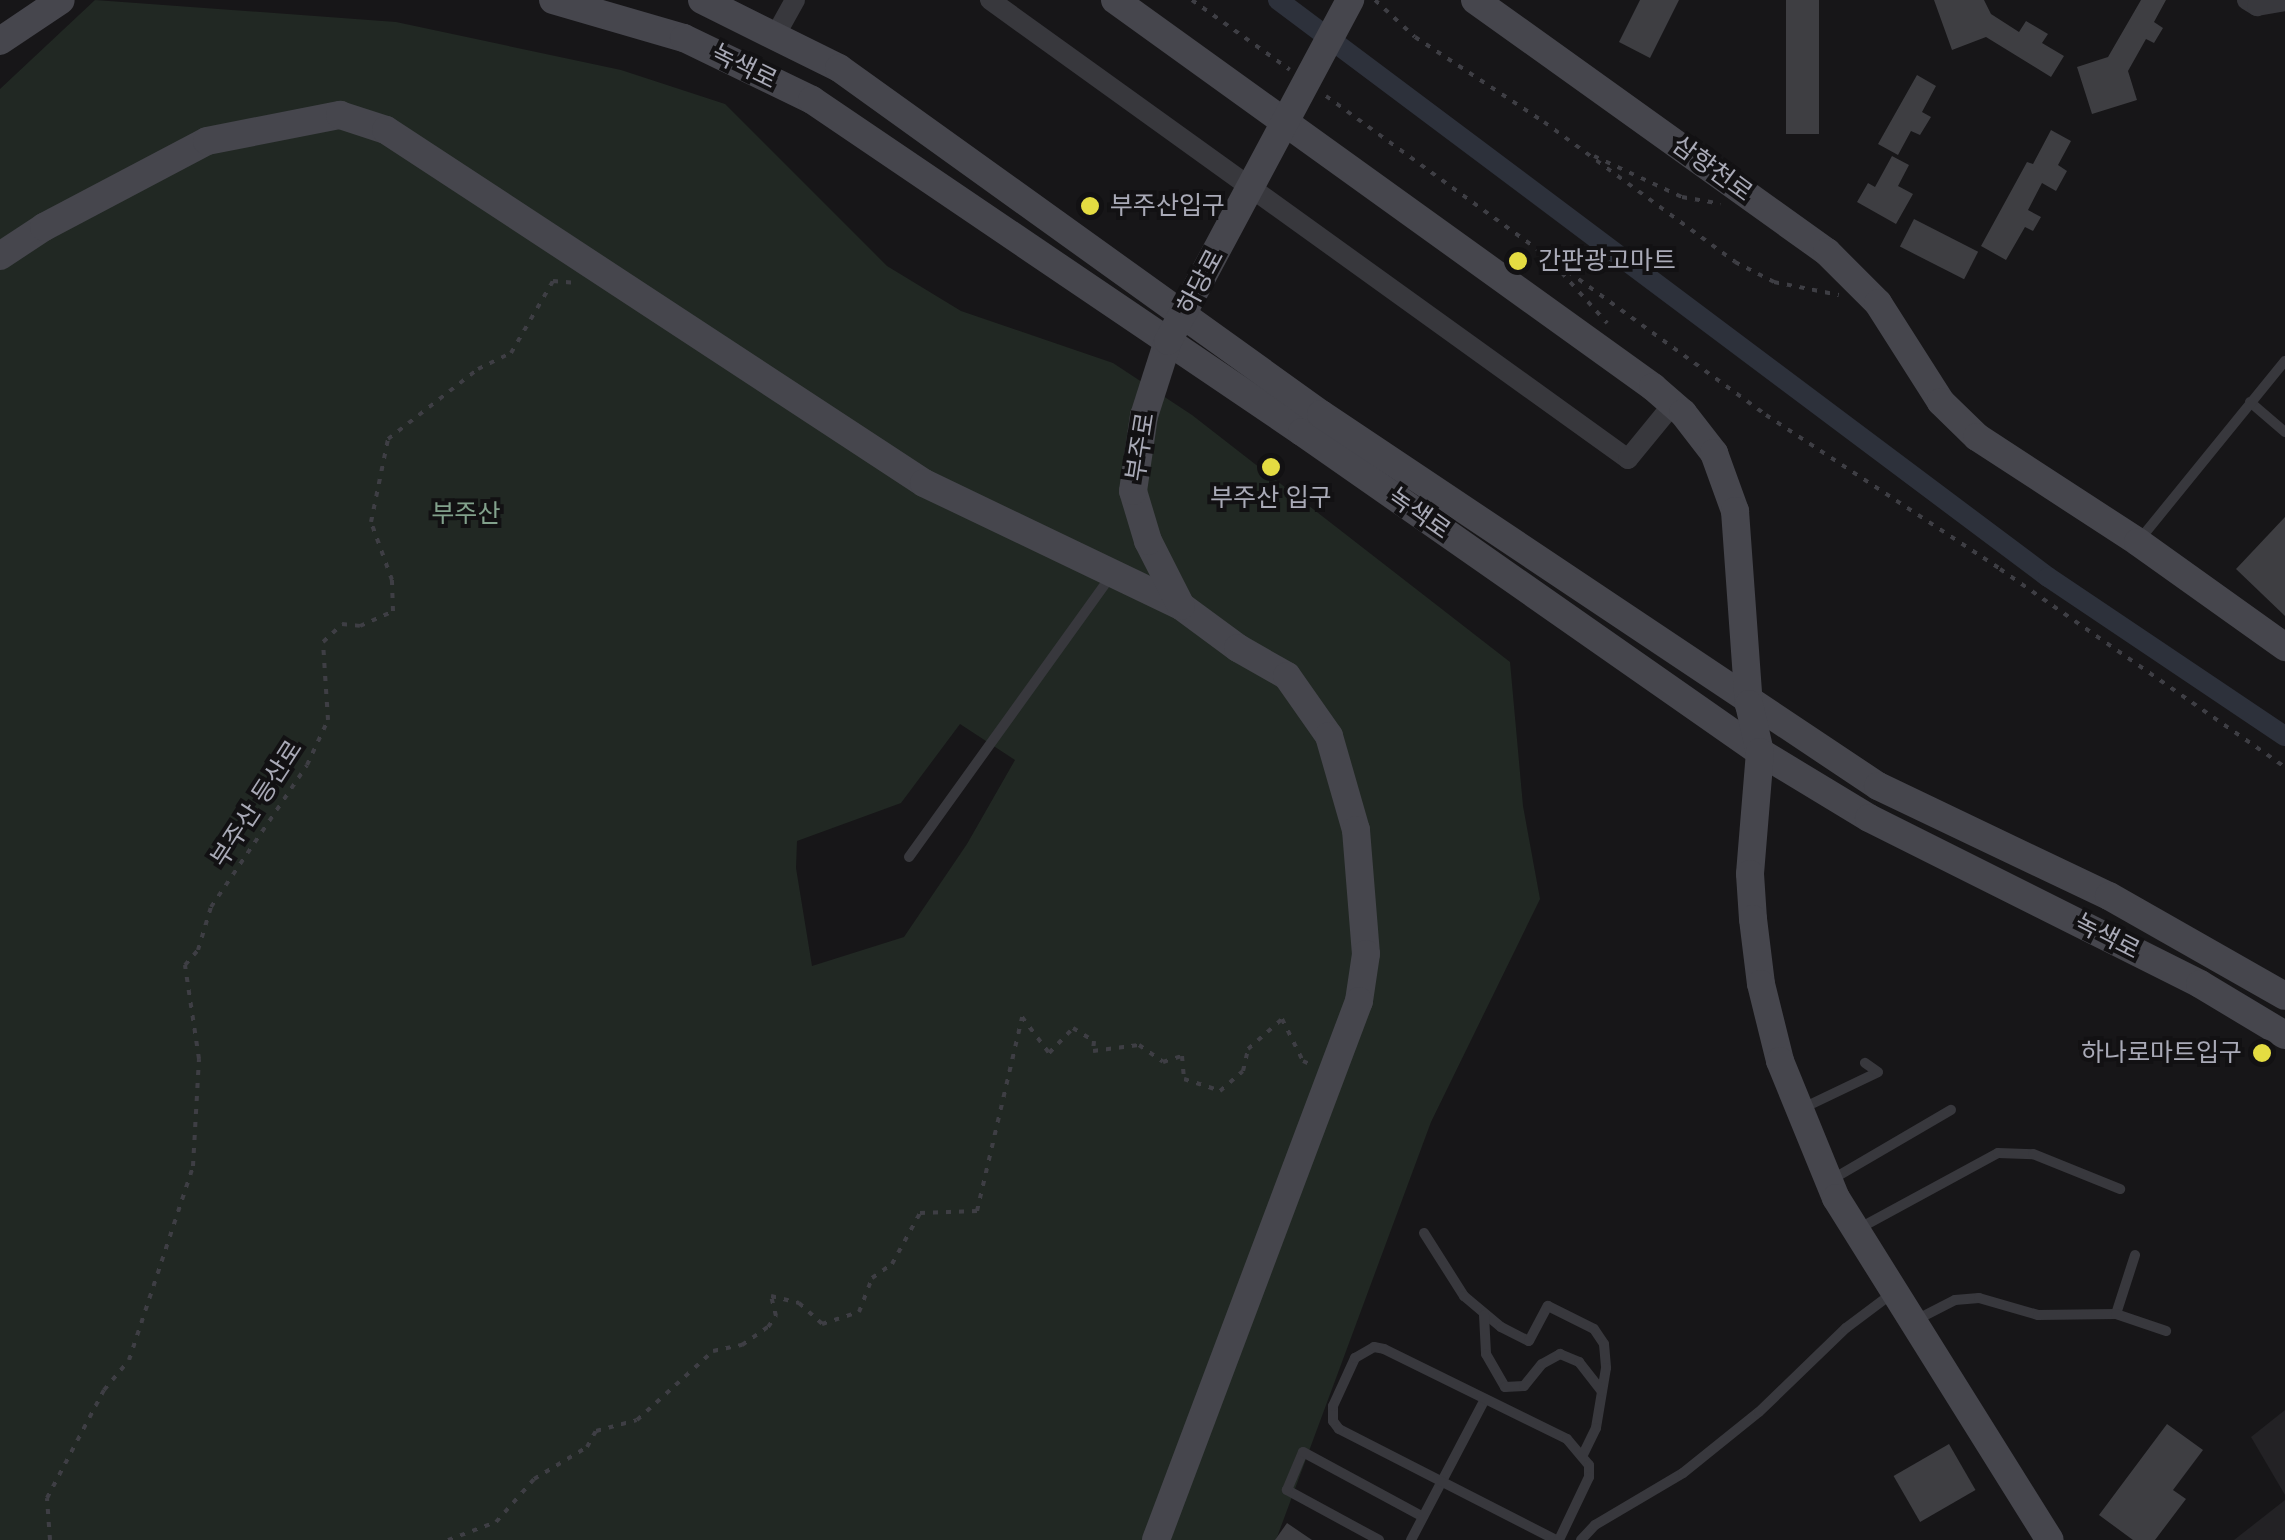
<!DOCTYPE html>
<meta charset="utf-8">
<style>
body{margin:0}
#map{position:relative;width:2285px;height:1540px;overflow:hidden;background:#171618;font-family:Poppins,"Noto Sans KR",sans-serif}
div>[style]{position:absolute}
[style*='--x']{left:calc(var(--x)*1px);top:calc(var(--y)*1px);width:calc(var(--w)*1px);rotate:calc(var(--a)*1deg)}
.built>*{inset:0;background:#232225}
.green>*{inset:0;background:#212823}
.canal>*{height:20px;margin:-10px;padding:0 10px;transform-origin:10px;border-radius:10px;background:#2d313b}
.building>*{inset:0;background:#3e3e42;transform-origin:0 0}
.path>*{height:4px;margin-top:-2px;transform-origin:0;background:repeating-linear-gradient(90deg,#3e3e44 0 5px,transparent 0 13px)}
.lane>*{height:10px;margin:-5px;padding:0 5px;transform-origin:5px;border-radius:5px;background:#38383d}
.street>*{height:20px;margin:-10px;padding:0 10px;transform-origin:10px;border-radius:10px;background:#38383d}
.secondary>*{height:28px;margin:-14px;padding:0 14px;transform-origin:14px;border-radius:14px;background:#46464d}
.dots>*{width:28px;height:28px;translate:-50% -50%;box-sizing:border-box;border:5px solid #121113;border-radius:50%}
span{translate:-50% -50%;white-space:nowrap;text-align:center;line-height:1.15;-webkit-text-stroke:8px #121113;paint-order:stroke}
.street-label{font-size:25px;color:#a9aab7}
.poi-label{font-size:25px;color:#a9aab7}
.left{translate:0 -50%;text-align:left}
.right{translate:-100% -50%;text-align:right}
.park-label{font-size:25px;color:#82a18c}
</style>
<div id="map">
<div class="built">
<i style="clip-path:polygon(2285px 1410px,2285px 1495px,2251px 1437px)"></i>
<i style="clip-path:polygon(2285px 1500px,2285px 1540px,2234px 1540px)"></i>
</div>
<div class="green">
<i style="clip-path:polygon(evenodd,95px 0,396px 22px,621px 70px,725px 104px,887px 266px,961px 311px,1113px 363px,1192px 415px,1510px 662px,1523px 806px,1540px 899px,1431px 1122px,1276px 1540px,0 1540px,0 89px,95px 0,960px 724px,1015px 760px,967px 844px,904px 937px,812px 966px,796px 868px,797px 841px,901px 803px,960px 724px)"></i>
</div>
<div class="canal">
<i style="--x:1278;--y:0;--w:962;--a:36.85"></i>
<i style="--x:2048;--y:577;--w:285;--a:33.9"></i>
</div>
<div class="building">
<i style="clip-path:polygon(1640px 0,1679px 0,1650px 58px,1619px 42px)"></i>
<i style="left:1786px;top:0;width:33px;height:134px"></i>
<i style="clip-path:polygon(1934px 0,1984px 0,1991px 14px,2019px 32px,2026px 21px,2048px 34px,2042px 43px,2064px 56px,2051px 77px,1986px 37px,1952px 50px)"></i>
<i style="clip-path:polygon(2141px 0,2166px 0,2154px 22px,2163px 28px,2154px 43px,2146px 39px,2128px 71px,2137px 100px,2092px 114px,2077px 67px,2108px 57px)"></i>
<i style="clip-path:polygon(1917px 75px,1936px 86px,1922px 112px,1931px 117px,1920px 135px,1911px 131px,1898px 155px,1878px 144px)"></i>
<i style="clip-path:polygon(2051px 130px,2071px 141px,2058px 165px,2067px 171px,2056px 191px,2042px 183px,2028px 210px,2041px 217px,2033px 231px,2025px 227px,2006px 260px,1981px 246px,2027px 162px,2033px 164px)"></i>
<i style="clip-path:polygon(1892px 156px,1909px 165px,1898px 186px,1913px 194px,1896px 224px,1857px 202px,1868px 183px,1875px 187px)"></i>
<i style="left:1914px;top:219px;width:72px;height:31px;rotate:27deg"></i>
<i style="clip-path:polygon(2285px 517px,2285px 616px,2236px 569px)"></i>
<i style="clip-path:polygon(2167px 1424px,2203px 1450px,2173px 1490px,2186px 1499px,2155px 1540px,2133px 1540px,2099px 1515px)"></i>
<i style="left:1949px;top:1444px;width:53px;height:64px;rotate:60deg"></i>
<i style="clip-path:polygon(1287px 1523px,1312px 1540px,1275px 1540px)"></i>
</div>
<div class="path">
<i style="--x:1192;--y:0;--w:120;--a:35.5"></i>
<i style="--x:1375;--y:0;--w:54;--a:42.8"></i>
<i style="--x:1415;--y:37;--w:154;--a:33.4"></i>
<i style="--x:1544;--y:122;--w:237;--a:36.2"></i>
<i style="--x:1735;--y:262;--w:44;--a:27.1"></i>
<i style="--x:1774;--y:282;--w:66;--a:11.3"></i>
<i style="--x:1326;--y:96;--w:543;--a:35.94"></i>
<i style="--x:1766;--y:415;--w:280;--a:33.3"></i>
<i style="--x:2000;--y:569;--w:347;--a:34.8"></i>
<i style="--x:1594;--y:156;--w:97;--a:25"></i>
<i style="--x:1682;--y:197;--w:39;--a:10"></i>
<i style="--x:1553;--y:263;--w:81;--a:48"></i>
<i style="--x:50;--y:1540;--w:42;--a:-94.1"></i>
<i style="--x:47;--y:1498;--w:122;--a:-62.2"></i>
<i style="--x:104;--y:1390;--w:39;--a:-50"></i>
<i style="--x:129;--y:1360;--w:204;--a:-71.7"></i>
<i style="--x:193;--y:1166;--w:107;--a:-86.8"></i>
<i style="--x:199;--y:1059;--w:95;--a:-98.5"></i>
<i style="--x:185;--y:965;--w:20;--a:-49"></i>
<i style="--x:198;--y:950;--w:45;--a:-73.2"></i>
<i style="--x:211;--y:907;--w:171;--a:-55.9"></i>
<i style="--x:307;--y:765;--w:50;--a:-65"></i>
<i style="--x:328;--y:720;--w:78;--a:-93.7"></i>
<i style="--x:323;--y:642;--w:26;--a:-43"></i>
<i style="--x:342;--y:624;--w:18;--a:6"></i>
<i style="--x:360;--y:626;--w:36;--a:-24"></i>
<i style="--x:393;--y:611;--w:31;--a:-92"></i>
<i style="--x:392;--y:580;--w:62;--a:-109.9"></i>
<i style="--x:371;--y:522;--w:85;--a:-78.4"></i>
<i style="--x:388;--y:439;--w:114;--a:-37.9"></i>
<i style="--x:478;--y:369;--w:37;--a:-26"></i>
<i style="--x:511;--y:353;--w:83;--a:-59.7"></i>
<i style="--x:553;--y:281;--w:24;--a:5"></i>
<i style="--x:448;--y:1540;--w:51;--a:-20.6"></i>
<i style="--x:496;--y:1522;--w:57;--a:-48.5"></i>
<i style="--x:534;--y:1479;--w:62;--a:-31.1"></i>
<i style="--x:587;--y:1447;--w:18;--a:-61"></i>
<i style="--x:596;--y:1431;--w:42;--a:-15"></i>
<i style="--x:637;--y:1420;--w:103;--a:-42.2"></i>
<i style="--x:713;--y:1351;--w:30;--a:-12"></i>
<i style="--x:742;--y:1345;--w:32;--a:-35"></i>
<i style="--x:768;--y:1327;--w:14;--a:-54"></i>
<i style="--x:776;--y:1316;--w:21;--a:-104"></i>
<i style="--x:771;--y:1296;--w:29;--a:14"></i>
<i style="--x:799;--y:1303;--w:31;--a:42"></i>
<i style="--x:822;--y:1324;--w:39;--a:-18"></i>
<i style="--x:859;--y:1312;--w:36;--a:-69"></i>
<i style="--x:872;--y:1278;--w:24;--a:-35"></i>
<i style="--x:892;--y:1264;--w:58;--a:-61.2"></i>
<i style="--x:920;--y:1213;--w:57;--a:-2"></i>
<i style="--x:977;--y:1211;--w:199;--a:-76.9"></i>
<i style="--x:1022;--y:1017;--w:45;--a:53.1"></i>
<i style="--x:1049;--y:1053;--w:35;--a:-46"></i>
<i style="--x:1073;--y:1028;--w:25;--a:32"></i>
<i style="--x:1094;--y:1041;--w:10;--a:96"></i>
<i style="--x:1093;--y:1051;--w:46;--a:-7.4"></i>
<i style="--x:1139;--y:1045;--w:29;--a:35"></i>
<i style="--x:1163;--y:1062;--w:20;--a:-18"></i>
<i style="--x:1182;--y:1056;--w:23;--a:85"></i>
<i style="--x:1184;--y:1079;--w:38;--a:18"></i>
<i style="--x:1220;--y:1091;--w:30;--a:-41"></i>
<i style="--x:1243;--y:1071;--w:23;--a:-77"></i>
<i style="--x:1248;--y:1049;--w:45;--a:-41.4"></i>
<i style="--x:1282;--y:1019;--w:47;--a:63.4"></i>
<i style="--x:1303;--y:1061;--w:10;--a:24"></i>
</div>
<div class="lane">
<i style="--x:2250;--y:402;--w:46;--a:40.6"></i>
<i style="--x:2141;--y:538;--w:228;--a:-50.9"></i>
<i style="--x:909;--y:857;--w:348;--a:-54.3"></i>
<i style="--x:1803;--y:1108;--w:83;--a:-25.6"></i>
<i style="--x:1878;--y:1072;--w:16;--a:-145"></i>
<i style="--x:1831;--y:1180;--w:139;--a:-30.3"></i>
<i style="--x:1858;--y:1229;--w:159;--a:-28.5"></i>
<i style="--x:1998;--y:1153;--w:35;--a:2"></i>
<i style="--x:2033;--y:1154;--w:94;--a:21.9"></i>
<i style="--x:1424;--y:1233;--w:75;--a:57.6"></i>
<i style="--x:1464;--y:1296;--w:48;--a:40"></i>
<i style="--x:1501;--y:1327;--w:31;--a:27"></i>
<i style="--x:1529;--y:1341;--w:40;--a:-62"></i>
<i style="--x:1548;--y:1306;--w:51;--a:26.6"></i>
<i style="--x:1594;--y:1329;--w:18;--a:56"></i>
<i style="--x:1604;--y:1344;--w:24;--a:85"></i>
<i style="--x:1606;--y:1368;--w:61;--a:99.5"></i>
<i style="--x:1596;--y:1428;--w:30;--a:116"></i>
<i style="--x:2116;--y:1314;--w:62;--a:-72.1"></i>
<i style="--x:1484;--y:1315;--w:39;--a:87"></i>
<i style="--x:1486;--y:1354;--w:38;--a:60"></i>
<i style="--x:1505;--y:1387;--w:19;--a:-3"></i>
<i style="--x:1524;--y:1386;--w:28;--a:-51"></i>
<i style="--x:1542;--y:1364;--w:21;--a:-29"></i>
<i style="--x:1560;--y:1354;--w:21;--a:23"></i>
<i style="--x:1579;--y:1362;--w:37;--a:52"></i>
<i style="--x:1914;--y:1321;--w:46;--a:-27.1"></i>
<i style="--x:1955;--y:1300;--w:24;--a:-5"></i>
<i style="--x:1979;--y:1298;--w:61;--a:16.1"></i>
<i style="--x:2038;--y:1315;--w:78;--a:-0.7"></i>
<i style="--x:2116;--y:1314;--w:53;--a:18.8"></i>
<i style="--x:1379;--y:1540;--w:105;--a:-151.5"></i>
<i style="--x:1287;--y:1490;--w:41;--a:-67.2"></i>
<i style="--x:1303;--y:1452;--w:136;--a:28.4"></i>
<i style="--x:1411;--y:1540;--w:159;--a:-62.3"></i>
<i style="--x:1556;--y:1540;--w:244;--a:-152.9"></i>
<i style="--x:1339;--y:1429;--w:10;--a:-127"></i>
<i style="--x:1333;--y:1421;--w:15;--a:-90"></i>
<i style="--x:1333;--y:1406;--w:53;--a:-65.4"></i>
<i style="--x:1355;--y:1358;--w:22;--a:-30"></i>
<i style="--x:1374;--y:1347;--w:10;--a:11"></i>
<i style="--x:1384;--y:1349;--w:204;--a:26.2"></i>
<i style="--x:1567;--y:1439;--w:34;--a:50"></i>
<i style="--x:1589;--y:1465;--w:12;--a:90"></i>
<i style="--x:1589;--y:1477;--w:70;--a:115.5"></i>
<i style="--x:1581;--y:1540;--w:21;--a:-47"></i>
<i style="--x:1595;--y:1525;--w:102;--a:-30.6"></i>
<i style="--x:1683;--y:1473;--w:97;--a:-38.8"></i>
<i style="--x:1759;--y:1412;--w:121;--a:-44"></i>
<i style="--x:1846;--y:1328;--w:60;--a:-36.9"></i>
</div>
<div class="street">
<i style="--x:990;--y:0;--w:786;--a:35.73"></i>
<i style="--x:1628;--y:459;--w:71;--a:-50.7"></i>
<i style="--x:2247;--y:0;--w:12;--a:31"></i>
<i style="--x:2257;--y:6;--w:28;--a:-10"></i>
<i style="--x:775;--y:36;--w:41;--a:-60.9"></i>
</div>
<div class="secondary">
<i style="--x:553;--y:0;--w:136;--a:16.2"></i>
<i style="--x:684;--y:38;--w:142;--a:25.8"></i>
<i style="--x:812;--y:100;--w:592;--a:34.12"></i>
<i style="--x:1302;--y:432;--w:559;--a:34.94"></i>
<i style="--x:1760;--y:752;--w:127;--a:31.2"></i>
<i style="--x:1869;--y:818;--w:370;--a:26.6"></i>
<i style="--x:2200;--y:984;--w:99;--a:31"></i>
<i style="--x:702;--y:0;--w:153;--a:26.4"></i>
<i style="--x:839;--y:68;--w:593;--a:35.67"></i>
<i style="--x:1321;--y:414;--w:670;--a:33.74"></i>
<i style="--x:1878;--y:786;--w:256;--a:25.5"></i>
<i style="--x:2109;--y:896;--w:202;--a:29.6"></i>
<i style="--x:1115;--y:0;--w:663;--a:35.73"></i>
<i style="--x:1653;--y:387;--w:40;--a:41"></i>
<i style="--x:1683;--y:413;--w:51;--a:52.2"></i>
<i style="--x:1714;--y:453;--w:62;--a:70.1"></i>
<i style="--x:1735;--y:511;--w:194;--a:85.9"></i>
<i style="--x:1749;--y:704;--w:49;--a:77.1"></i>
<i style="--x:1760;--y:752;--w:122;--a:94.7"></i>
<i style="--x:1750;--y:874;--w:45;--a:86.2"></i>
<i style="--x:1753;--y:919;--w:65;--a:83"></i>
<i style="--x:1761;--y:984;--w:79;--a:76.1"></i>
<i style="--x:1780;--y:1061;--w:148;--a:67.8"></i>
<i style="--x:1836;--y:1198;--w:403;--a:58"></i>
<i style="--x:1475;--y:0;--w:433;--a:35.6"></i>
<i style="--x:1827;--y:252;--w:72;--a:45"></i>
<i style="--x:1878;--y:303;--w:117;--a:57.5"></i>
<i style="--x:1941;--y:402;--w:50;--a:44.2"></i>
<i style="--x:1977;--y:437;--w:192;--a:33.1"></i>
<i style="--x:2138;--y:542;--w:181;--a:35.5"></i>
<i style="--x:0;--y:41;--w:73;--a:-33.9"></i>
<i style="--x:0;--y:256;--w:53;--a:-33.4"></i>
<i style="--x:44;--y:227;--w:184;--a:-27.8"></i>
<i style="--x:207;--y:141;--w:136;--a:-11.1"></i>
<i style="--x:340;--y:115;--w:48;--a:18.1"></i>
<i style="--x:386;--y:130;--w:643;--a:33.27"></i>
<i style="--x:924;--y:483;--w:285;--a:25.6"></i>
<i style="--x:1181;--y:606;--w:71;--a:36.4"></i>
<i style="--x:1238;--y:648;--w:56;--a:29.7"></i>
<i style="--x:1287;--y:676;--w:73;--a:55"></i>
<i style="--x:1329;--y:736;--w:98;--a:74"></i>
<i style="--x:1356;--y:830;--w:124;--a:85.4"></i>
<i style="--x:1366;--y:954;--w:48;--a:98.5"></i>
<i style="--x:1359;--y:1001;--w:576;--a:110.64"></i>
<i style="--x:1181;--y:606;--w:73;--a:-116.9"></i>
<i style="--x:1148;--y:541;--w:52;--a:-106.7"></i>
<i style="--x:1133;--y:491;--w:76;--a:-81.7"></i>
<i style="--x:1144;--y:416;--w:79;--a:-72.3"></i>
<i style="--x:1168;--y:341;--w:387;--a:-61.9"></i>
</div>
<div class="dots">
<i style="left:1090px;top:206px;background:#e4dc42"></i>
<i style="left:1518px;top:261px;background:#e4dc42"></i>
<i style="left:1271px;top:467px;background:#e4dc42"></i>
<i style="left:2262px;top:1053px;background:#e4dc42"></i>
</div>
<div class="street-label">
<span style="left:744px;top:67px;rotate:26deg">녹색로</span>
<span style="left:1712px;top:169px;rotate:36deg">삼향천로</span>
<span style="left:1201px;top:282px;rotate:-62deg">하당로</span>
<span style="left:1141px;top:447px;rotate:-81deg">부주로</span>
<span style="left:1419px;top:514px;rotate:35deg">녹색로</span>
<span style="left:257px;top:804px;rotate:-57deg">부주산 등산로</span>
<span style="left:2107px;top:937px;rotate:27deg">녹색로</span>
</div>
<div class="poi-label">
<span class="left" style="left:1110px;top:206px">부주산입구</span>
<span class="left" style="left:1538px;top:261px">간판광고마트</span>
<span style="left:1271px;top:498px">부주산 입구</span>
<span class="right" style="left:2242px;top:1053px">하나로마트입구</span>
</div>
<div class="park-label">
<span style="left:466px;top:514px">부주산</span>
</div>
</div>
